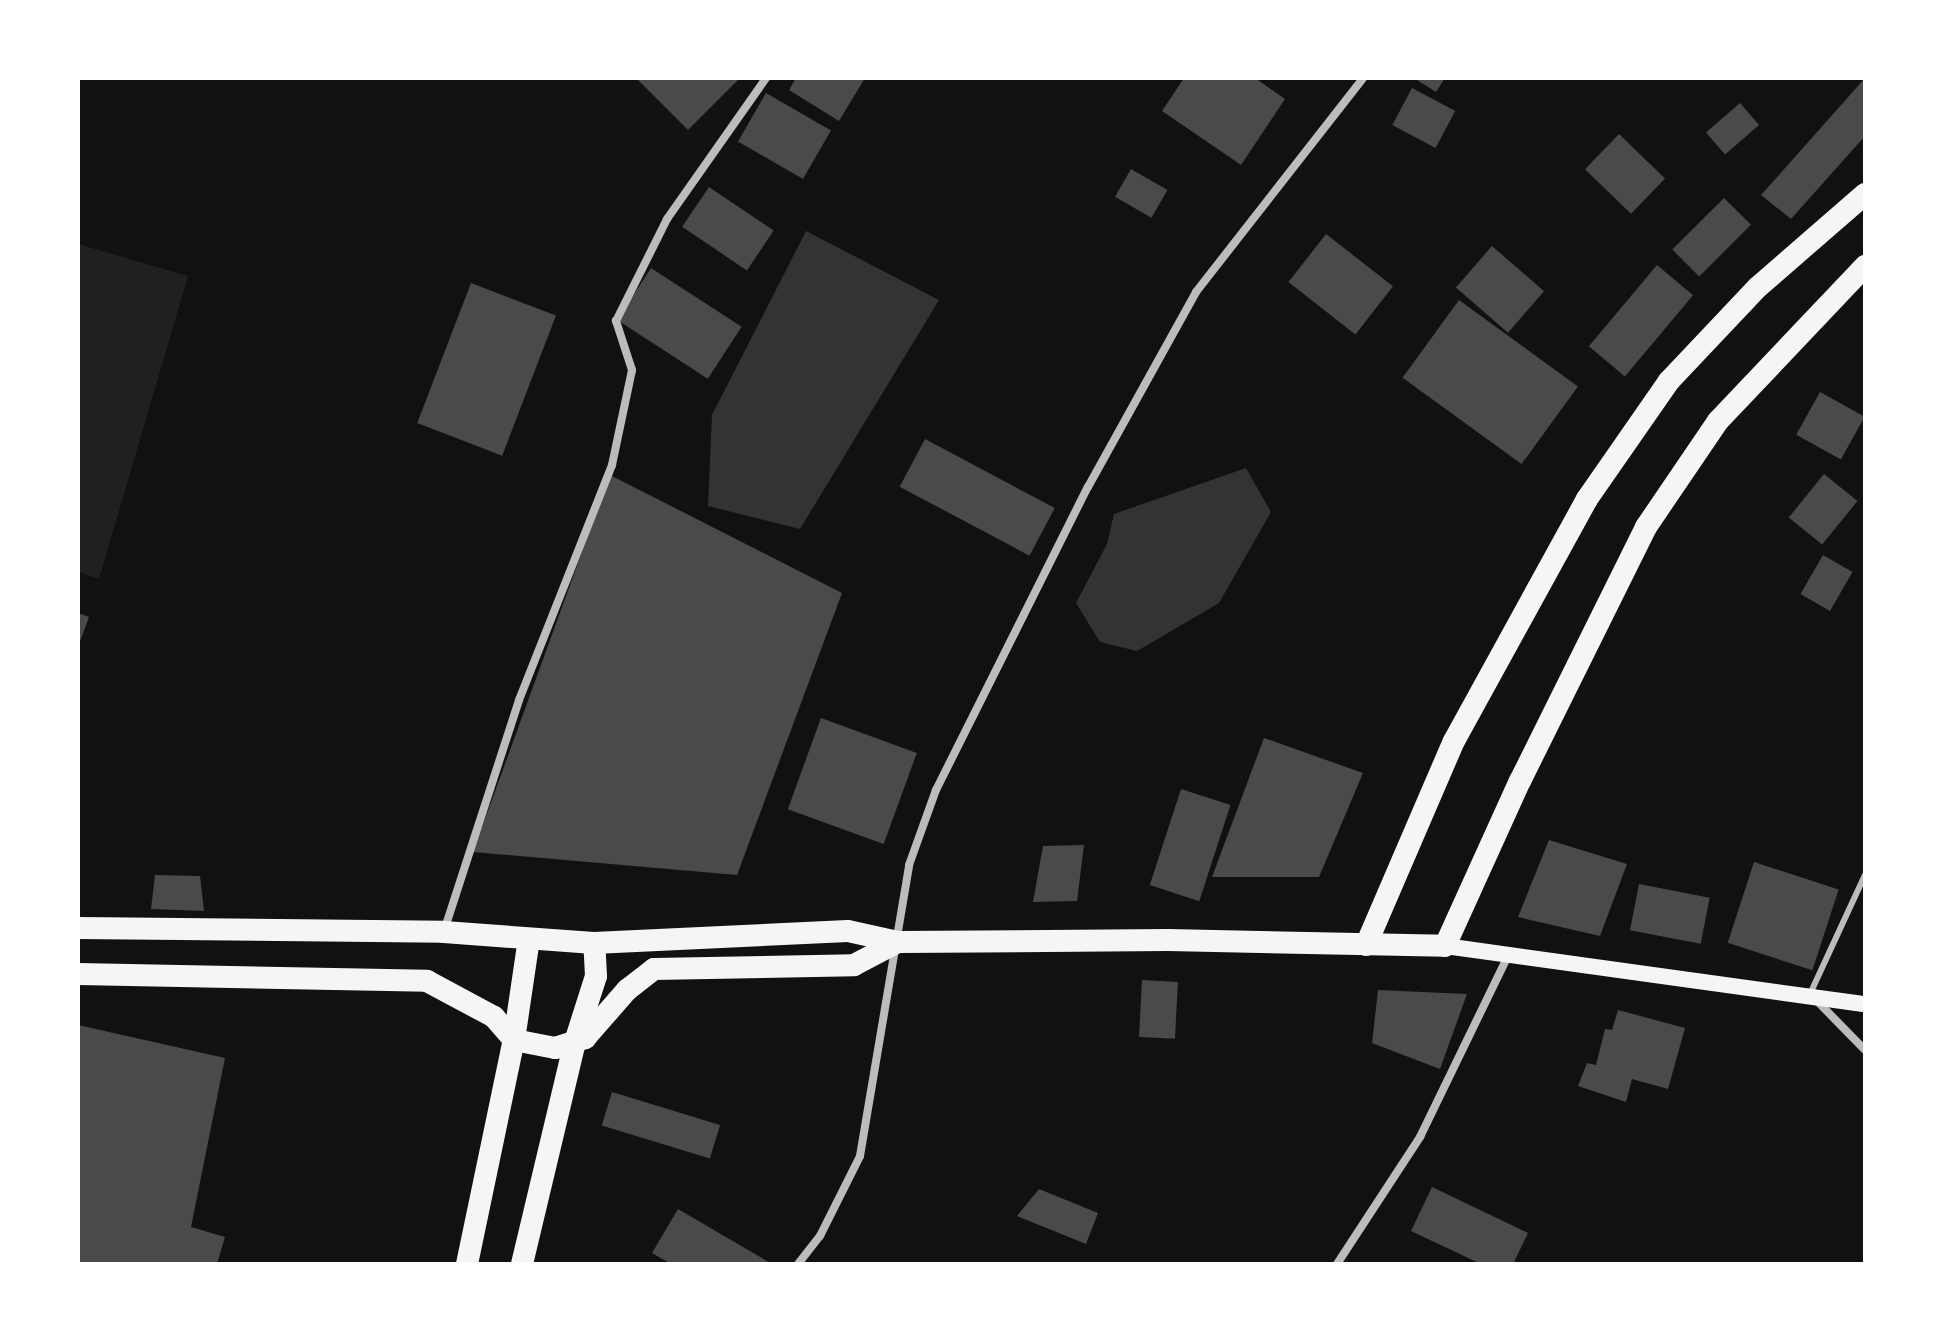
<!DOCTYPE html>
<style>
body{margin:0}
#map{position:relative;width:1943px;height:1342px;overflow:hidden;background:#111;font-family:Helvetica,sans-serif}
div>[style]{position:absolute}
[style*='--x']{left:calc(var(--x)*1px);top:calc(var(--y)*1px);width:calc(var(--w)*1px);rotate:calc(var(--a)*1deg)}
.green>*{inset:0;background:#202020}
.water>*{inset:0;background:#333}
.building>*{inset:0;background:#4a4a4a;transform-origin:0 0}
.service>*{height:6px;margin:-3px;padding:0 3px;transform-origin:3px;border-radius:3px;background:#bcbcbc}
.minor>*{height:8px;margin:-4px;padding:0 4px;transform-origin:4px;border-radius:4px;background:#bcbcbc}
.secondary>*{height:16px;margin:-8px;padding:0 8px;transform-origin:8px;border-radius:8px;background:#f5f5f5}
.trunk>*{height:22px;margin:-11px;padding:0 11px;transform-origin:11px;border-radius:11px;background:#f5f5f5}
span{translate:-50% -50%;white-space:nowrap;text-align:center;line-height:1.15;-webkit-text-stroke:6px #fff;paint-order:stroke}
.frame{position:absolute;inset:0;border:80px solid #fff;pointer-events:none}
</style>
<div id="map">
<div class="green">
<i style="clip-path:polygon(78px 244px,188px 276px,99px 579px,78px 572px)"></i>
</div>
<div class="water">
<i style="clip-path:polygon(806px 231px,939px 300px,800px 529px,708px 506px,712px 415px)"></i>
<i style="clip-path:polygon(1246px 468px,1271px 512px,1219px 603px,1137px 651px,1100px 642px,1076px 603px,1107px 544px,1114px 514px)"></i>
</div>
<div class="building">
<i style="clip-path:polygon(636px 78px,740px 78px,688px 130px)"></i>
<i style="clip-path:polygon(796px 78px,865px 78px,839px 121px,789px 90px)"></i>
<i style="clip-path:polygon(1184px 78px,1255px 78px,1285px 99px,1241px 165px,1162px 111px)"></i>
<i style="clip-path:polygon(1414px 78px,1445px 78px,1436px 92px)"></i>
<i style="clip-path:polygon(1865px 78px,1865px 136px,1791px 219px,1761px 195px)"></i>
<i style="left:1412px;top:88px;width:49px;height:42px;rotate:28deg"></i>
<i style="left:766px;top:93px;width:75px;height:56px;rotate:30deg"></i>
<i style="left:1740px;top:103px;width:29px;height:45px;rotate:49deg"></i>
<i style="left:1619px;top:134px;width:64px;height:49px;rotate:44deg"></i>
<i style="left:1131px;top:169px;width:42px;height:32px;rotate:30deg"></i>
<i style="left:709px;top:187px;width:78px;height:48px;rotate:34deg"></i>
<i style="left:1724px;top:198px;width:38px;height:73px;rotate:45deg"></i>
<i style="left:1326px;top:234px;width:85px;height:61px;rotate:38deg"></i>
<i style="left:1492px;top:246px;width:69px;height:55px;rotate:41deg"></i>
<i style="left:1657px;top:265px;width:47px;height:106px;rotate:40deg"></i>
<i style="left:651px;top:268px;width:108px;height:62px;rotate:33deg"></i>
<i style="left:471px;top:283px;width:91px;height:150px;rotate:21deg"></i>
<i style="left:1459px;top:300px;width:147px;height:96px;rotate:36deg"></i>
<i style="left:1820px;top:392px;width:51px;height:49px;rotate:29deg"></i>
<i style="left:925px;top:439px;width:147px;height:54px;rotate:28deg"></i>
<i style="left:1824px;top:474px;width:43px;height:56px;rotate:39deg"></i>
<i style="clip-path:polygon(610px 475px,842px 593px,737px 875px,473px 852px)"></i>
<i style="left:1823px;top:555px;width:34px;height:45px;rotate:30deg"></i>
<i style="clip-path:polygon(78px 613px,89px 617px,78px 647px)"></i>
<i style="left:821px;top:718px;width:102px;height:97px;rotate:20deg"></i>
<i style="clip-path:polygon(1264px 738px,1363px 773px,1319px 877px,1212px 877px)"></i>
<i style="left:1181px;top:789px;width:52px;height:101px;rotate:18deg"></i>
<i style="clip-path:polygon(1549px 840px,1627px 864px,1600px 936px,1518px 917px)"></i>
<i style="clip-path:polygon(1084px 845px,1077px 901px,1033px 902px,1043px 846px)"></i>
<i style="left:1754px;top:862px;width:89px;height:85px;rotate:18deg"></i>
<i style="clip-path:polygon(155px 875px,200px 876px,204px 911px,151px 909px)"></i>
<i style="left:1639px;top:884px;width:72px;height:47px;rotate:11deg"></i>
<i style="left:1142px;top:980px;width:36px;height:57px;rotate:3deg"></i>
<i style="clip-path:polygon(1378px 990px,1467px 994px,1440px 1069px,1372px 1043px)"></i>
<i style="clip-path:polygon(1618px 1010px,1685px 1028px,1668px 1089px,1632px 1079px,1626px 1102px,1578px 1086px,1587px 1063px,1596px 1065px,1605px 1029px,1612px 1030px)"></i>
<i style="clip-path:polygon(78px 1025px,225px 1058px,191px 1227px,225px 1237px,217px 1264px,78px 1264px)"></i>
<i style="left:612px;top:1092px;width:113px;height:35px;rotate:17deg"></i>
<i style="clip-path:polygon(1432px 1187px,1528px 1233px,1513px 1264px,1481px 1264px,1411px 1231px)"></i>
<i style="clip-path:polygon(1039px 1189px,1098px 1213px,1086px 1244px,1017px 1216px)"></i>
<i style="clip-path:polygon(678px 1209px,772px 1264px,671px 1264px,652px 1253px)"></i>
</div>
<div class="service">
<i style="--x:1810;--y:994;--w:131;--a:-65.2"></i>
</div>
<div class="minor">
<i style="--x:444;--y:931;--w:243;--a:-72"></i>
<i style="--x:519;--y:700;--w:253;--a:-68.4"></i>
<i style="--x:612;--y:465;--w:97;--a:-78.1"></i>
<i style="--x:632;--y:370;--w:52;--a:-108.1"></i>
<i style="--x:616;--y:321;--w:114;--a:-63.4"></i>
<i style="--x:667;--y:219;--w:172;--a:-54.9"></i>
<i style="--x:1816;--y:1000;--w:70;--a:45.6"></i>
<i style="--x:798;--y:1264;--w:36;--a:-52"></i>
<i style="--x:820;--y:1236;--w:89;--a:-63.4"></i>
<i style="--x:860;--y:1156;--w:295;--a:-80.4"></i>
<i style="--x:909;--y:865;--w:80;--a:-70.2"></i>
<i style="--x:936;--y:790;--w:339;--a:-63.4"></i>
<i style="--x:1088;--y:487;--w:223;--a:-61"></i>
<i style="--x:1196;--y:292;--w:271;--a:-52"></i>
<i style="--x:1337;--y:1264;--w:152;--a:-56.8"></i>
<i style="--x:1420;--y:1137;--w:201;--a:-64.1"></i>
</div>
<div class="secondary">
<i style="--x:1445;--y:946;--w:424;--a:7.9"></i>
</div>
<div class="trunk">
<i style="--x:78;--y:928;--w:366;--a:0.6"></i>
<i style="--x:444;--y:932;--w:150;--a:4.2"></i>
<i style="--x:594;--y:943;--w:254;--a:-2.7"></i>
<i style="--x:848;--y:931;--w:51;--a:12.4"></i>
<i style="--x:898;--y:942;--w:270;--a:-0.4"></i>
<i style="--x:1168;--y:940;--w:277;--a:1.2"></i>
<i style="--x:1445;--y:946;--w:181;--a:-65.6"></i>
<i style="--x:1520;--y:781;--w:284;--a:-63.6"></i>
<i style="--x:1646;--y:527;--w:128;--a:-55.8"></i>
<i style="--x:1718;--y:421;--w:214;--a:-46.5"></i>
<i style="--x:1366;--y:945;--w:222;--a:-66.7"></i>
<i style="--x:1454;--y:741;--w:276;--a:-61.2"></i>
<i style="--x:1587;--y:499;--w:144;--a:-55.2"></i>
<i style="--x:1669;--y:381;--w:129;--a:-46.6"></i>
<i style="--x:1758;--y:287;--w:142;--a:-41"></i>
<i style="--x:78;--y:974;--w:349;--a:1.1"></i>
<i style="--x:427;--y:981;--w:76;--a:28.2"></i>
<i style="--x:494;--y:1017;--w:30;--a:49"></i>
<i style="--x:514;--y:1040;--w:42;--a:11"></i>
<i style="--x:555;--y:1048;--w:32;--a:-18"></i>
<i style="--x:585;--y:1038;--w:64;--a:-48.8"></i>
<i style="--x:627;--y:990;--w:34;--a:-38"></i>
<i style="--x:654;--y:969;--w:200;--a:-1.1"></i>
<i style="--x:854;--y:965;--w:50;--a:-27.6"></i>
<i style="--x:467;--y:1264;--w:229;--a:-78.2"></i>
<i style="--x:514;--y:1040;--w:102;--a:-81.6"></i>
<i style="--x:522;--y:1264;--w:225;--a:-76.6"></i>
<i style="--x:574;--y:1045;--w:72;--a:-72.3"></i>
<i style="--x:596;--y:976;--w:33;--a:-93"></i>
</div>
<div class="frame"></div>
</div>
